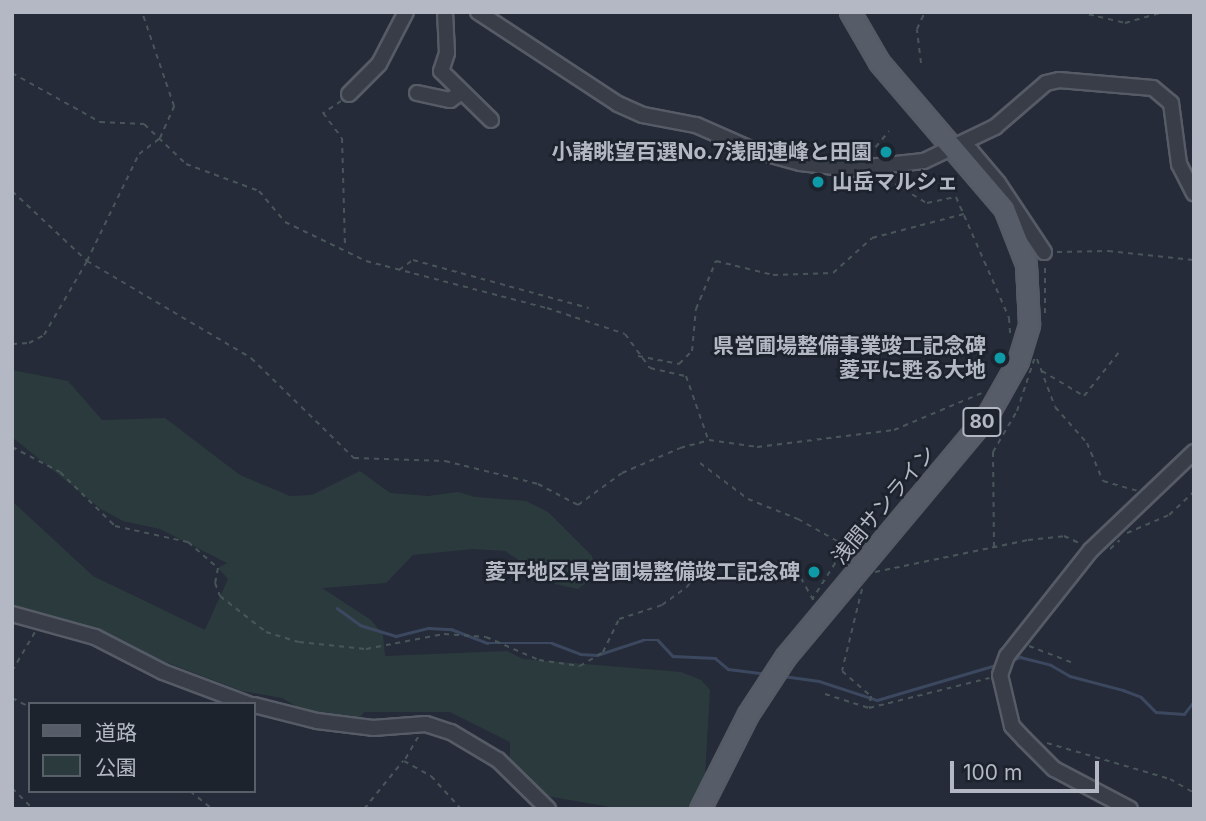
<!DOCTYPE html>
<meta charset="utf-8">
<style>
body{margin:0}
#map{position:relative;width:1206px;height:821px;overflow:hidden;background:#252b38;font-family:Inter,"Noto Sans JP",sans-serif}
div>[style]{position:absolute}
[style*='--x']{left:calc(var(--x)*1px);top:calc(var(--y)*1px);width:calc(var(--w)*1px);rotate:calc(var(--a)*1deg)}
.green>*{inset:0;background:#2b3b3d}
.stream>*{height:2.5px;margin:-1.25px;padding:0 1.25px;transform-origin:1.25px;border-radius:1.25px;background:#3c485f}
.path>*{height:2px;margin-top:-1px;transform-origin:0;background:repeating-linear-gradient(90deg,#48565a 0 5px,transparent 0 10px)}
.roads{filter:drop-shadow(2px 0 #565b66) drop-shadow(-2px 0 #565b66) drop-shadow(0 2px #565b66) drop-shadow(0 -2px #565b66)}
.minor>*{height:14px;margin:-7px;padding:0 7px;transform-origin:7px;border-radius:7px;background:#383d48}
.major>*{height:19px;margin:-9.5px;padding:0 9.5px;transform-origin:9.5px;border-radius:9.5px;background:#565c68}
.dots>*{width:19px;height:19px;translate:-50% -50%;box-sizing:border-box;border:4px solid #1d232d;border-radius:50%}
span{translate:-50% -50%;white-space:nowrap;text-align:center;line-height:1.15;-webkit-text-stroke:5px #1d232d;paint-order:stroke}
.shield-label span{padding:2px 5px;background:#1d232d;border:2px solid;border-radius:5px;-webkit-text-stroke-width:0}
.shield-label{font-size:19px;color:#b3b8c4;font-weight:700}
.poi-label{font-size:21px;color:#b3b8c4;font-weight:700}
.right{translate:-100% -50%;text-align:right}
.left{translate:0 -50%;text-align:left}
.street-label{font-size:21px;color:#b3b8c4}
.frame{position:absolute;inset:0;border:14px solid #b3b8c4;pointer-events:none}
.legend{position:absolute;left:28px;top:702px;width:228px;height:91px;box-sizing:border-box;background:#1d232d;border:2px solid #595f69;margin:0;padding:9px 12px;list-style:none;font-size:21px;color:#b3b8c4}
.legend li{display:flex;align-items:center;gap:14px;height:35px}
.legend b{width:35px;border:2px solid #595f69}
.scale{position:absolute;left:950px;top:761px;width:149px;height:32px;box-sizing:border-box;border:4px solid #b3b8c4;border-top:0;padding-left:9px;font-size:21px;line-height:24px;white-space:nowrap;color:#b3b8c4;-webkit-text-stroke:5px #1d232d;paint-order:stroke}
</style>
<div id="map">
<div class="green">
<i style="clip-path:polygon(12px 370px,68px 381px,102px 420px,165px 418px,240px 475px,290px 496px,312px 495px,360px 471px,390px 493px,428px 496px,458px 492px,475px 497px,526px 501px,548px 512px,592px 556px,596px 575px,578px 589px,555px 584px,505px 551px,473px 549px,413px 555px,386px 583px,322px 588px,371px 620px,383px 635px,385px 656px,507px 651px,523px 659px,681px 672px,701px 680px,710px 690px,703px 809px,622px 809px,541px 795px,510px 773px,510px 742px,450px 712px,364px 712px,355px 725px,326px 723px,282px 698px,242px 691px,12px 604px,12px 501px,93px 576px,205px 630px,228px 579px,218px 568px,227px 563px,160px 529px,123px 521px,101px 509px,12px 437px)"></i>
</div>
<div class="stream">
<i style="--x:337;--y:608;--w:29;--a:36"></i>
<i style="--x:360;--y:625;--w:38;--a:17"></i>
<i style="--x:396;--y:636;--w:34;--a:-14"></i>
<i style="--x:429;--y:628;--w:22;--a:3"></i>
<i style="--x:451;--y:629;--w:39;--a:21"></i>
<i style="--x:487;--y:643;--w:65;--a:0"></i>
<i style="--x:552;--y:643;--w:30;--a:21"></i>
<i style="--x:580;--y:654;--w:17;--a:3"></i>
<i style="--x:597;--y:655;--w:48;--a:-18.1"></i>
<i style="--x:643;--y:640;--w:15;--a:0"></i>
<i style="--x:658;--y:640;--w:22;--a:47"></i>
<i style="--x:673;--y:656;--w:42;--a:2.7"></i>
<i style="--x:715;--y:658;--w:17;--a:40"></i>
<i style="--x:728;--y:669;--w:38;--a:7"></i>
<i style="--x:1012;--y:660;--w:9;--a:-21"></i>
<i style="--x:1020;--y:657;--w:32;--a:14"></i>
<i style="--x:1051;--y:665;--w:22;--a:30"></i>
<i style="--x:1070;--y:676;--w:55;--a:14.8"></i>
<i style="--x:1123;--y:690;--w:19;--a:21"></i>
<i style="--x:1141;--y:697;--w:21;--a:45"></i>
<i style="--x:1156;--y:712;--w:28;--a:4"></i>
<i style="--x:1184;--y:714;--w:16;--a:-52"></i>
<i style="--x:783;--y:676;--w:36;--a:8"></i>
<i style="--x:819;--y:681;--w:61;--a:18.1"></i>
<i style="--x:877;--y:700;--w:127;--a:-16.4"></i>
</div>
<div class="path">
<i style="--x:1079;--y:12;--w:47;--a:13.4"></i>
<i style="--x:1125;--y:23;--w:40;--a:-16"></i>
<i style="--x:921;--y:63;--w:34;--a:-97"></i>
<i style="--x:917;--y:29;--w:19;--a:-65"></i>
<i style="--x:12;--y:73;--w:101;--a:29.1"></i>
<i style="--x:100;--y:122;--w:44;--a:2.6"></i>
<i style="--x:144;--y:124;--w:58;--a:43.6"></i>
<i style="--x:186;--y:164;--w:78;--a:20.3"></i>
<i style="--x:259;--y:191;--w:40;--a:50"></i>
<i style="--x:285;--y:222;--w:90;--a:25.7"></i>
<i style="--x:366;--y:261;--w:187;--a:14.6"></i>
<i style="--x:547;--y:308;--w:82;--a:18.4"></i>
<i style="--x:625;--y:334;--w:42;--a:53.7"></i>
<i style="--x:650;--y:368;--w:37;--a:13"></i>
<i style="--x:686;--y:376;--w:67;--a:70.8"></i>
<i style="--x:341;--y:101;--w:22;--a:146"></i>
<i style="--x:323;--y:113;--w:31;--a:53"></i>
<i style="--x:342;--y:138;--w:109;--a:88.4"></i>
<i style="--x:869;--y:155;--w:31;--a:-50"></i>
<i style="--x:866;--y:179;--w:29;--a:10"></i>
<i style="--x:895;--y:184;--w:37;--a:31"></i>
<i style="--x:927;--y:203;--w:30;--a:-12"></i>
<i style="--x:956;--y:197;--w:132;--a:66.3"></i>
<i style="--x:1009;--y:318;--w:15;--a:86"></i>
<i style="--x:12;--y:191;--w:103;--a:43"></i>
<i style="--x:87;--y:261;--w:191;--a:30.6"></i>
<i style="--x:251;--y:358;--w:144;--a:44.2"></i>
<i style="--x:354;--y:458;--w:91;--a:1.9"></i>
<i style="--x:445;--y:461;--w:96;--a:13.9"></i>
<i style="--x:538;--y:484;--w:45;--a:27.7"></i>
<i style="--x:578;--y:505;--w:54;--a:-36"></i>
<i style="--x:622;--y:473;--w:63;--a:-23.3"></i>
<i style="--x:680;--y:448;--w:30;--a:-15"></i>
<i style="--x:709;--y:440;--w:49;--a:8.3"></i>
<i style="--x:757;--y:447;--w:138;--a:-7.1"></i>
<i style="--x:894;--y:430;--w:95;--a:-22.8"></i>
<i style="--x:1057;--y:252;--w:51;--a:-1.1"></i>
<i style="--x:1108;--y:251;--w:86;--a:6"></i>
<i style="--x:399;--y:270;--w:17;--a:-36"></i>
<i style="--x:413;--y:260;--w:182;--a:15.3"></i>
<i style="--x:1045;--y:313;--w:48;--a:-90"></i>
<i style="--x:12;--y:344;--w:17;--a:-3"></i>
<i style="--x:29;--y:343;--w:17;--a:-28"></i>
<i style="--x:44;--y:335;--w:86;--a:-59.8"></i>
<i style="--x:87;--y:261;--w:119;--a:-64.1"></i>
<i style="--x:139;--y:154;--w:26;--a:-37"></i>
<i style="--x:160;--y:138;--w:35;--a:-66"></i>
<i style="--x:174;--y:106;--w:99;--a:-108.8"></i>
<i style="--x:638;--y:356;--w:42;--a:11"></i>
<i style="--x:679;--y:364;--w:18;--a:-45"></i>
<i style="--x:692;--y:351;--w:42;--a:-84.6"></i>
<i style="--x:696;--y:309;--w:52;--a:-67.4"></i>
<i style="--x:716;--y:261;--w:59;--a:13.8"></i>
<i style="--x:773;--y:275;--w:60;--a:-1.9"></i>
<i style="--x:833;--y:273;--w:52;--a:-41.9"></i>
<i style="--x:872;--y:238;--w:95;--a:-14.6"></i>
<i style="--x:1037;--y:359;--w:51;--a:69.4"></i>
<i style="--x:1055;--y:407;--w:48;--a:48.4"></i>
<i style="--x:1087;--y:443;--w:41;--a:67.2"></i>
<i style="--x:1103;--y:481;--w:35;--a:16"></i>
<i style="--x:1042;--y:371;--w:49;--a:30.8"></i>
<i style="--x:1084;--y:396;--w:58;--a:-51.3"></i>
<i style="--x:12;--y:447;--w:54;--a:27.5"></i>
<i style="--x:60;--y:472;--w:77;--a:44.5"></i>
<i style="--x:115;--y:526;--w:75;--a:12.4"></i>
<i style="--x:188;--y:542;--w:40;--a:41"></i>
<i style="--x:218;--y:568;--w:15;--a:101"></i>
<i style="--x:215;--y:583;--w:14;--a:69"></i>
<i style="--x:220;--y:596;--w:58;--a:38"></i>
<i style="--x:266;--y:632;--w:34;--a:17"></i>
<i style="--x:299;--y:642;--w:67;--a:6"></i>
<i style="--x:366;--y:649;--w:79;--a:-10.9"></i>
<i style="--x:444;--y:634;--w:42;--a:4.1"></i>
<i style="--x:486;--y:637;--w:58;--a:23.5"></i>
<i style="--x:539;--y:660;--w:41;--a:8.3"></i>
<i style="--x:580;--y:666;--w:27;--a:-31"></i>
<i style="--x:603;--y:652;--w:37;--a:-64"></i>
<i style="--x:619;--y:619;--w:45;--a:-18"></i>
<i style="--x:662;--y:605;--w:31;--a:-36"></i>
<i style="--x:687;--y:587;--w:19;--a:-55"></i>
<i style="--x:698;--y:571;--w:23;--a:-18"></i>
<i style="--x:720;--y:564;--w:67;--a:5.1"></i>
<i style="--x:787;--y:570;--w:16;--a:30"></i>
<i style="--x:801;--y:578;--w:26;--a:61"></i>
<i style="--x:700;--y:463;--w:60;--a:36.9"></i>
<i style="--x:748;--y:499;--w:54;--a:21.8"></i>
<i style="--x:798;--y:519;--w:55;--a:29.4"></i>
<i style="--x:846;--y:546;--w:62;--a:122.4"></i>
<i style="--x:1127;--y:533;--w:46;--a:-23.2"></i>
<i style="--x:1169;--y:515;--w:34;--a:-43"></i>
<i style="--x:994;--y:547;--w:95;--a:-90.6"></i>
<i style="--x:993;--y:452;--w:48;--a:-59.7"></i>
<i style="--x:1017;--y:411;--w:57;--a:-71.6"></i>
<i style="--x:1110;--y:549;--w:13;--a:-42"></i>
<i style="--x:875;--y:572;--w:156;--a:-11.8"></i>
<i style="--x:1028;--y:540;--w:36;--a:-6"></i>
<i style="--x:1064;--y:536;--w:19;--a:25"></i>
<i style="--x:862;--y:589;--w:84;--a:103.7"></i>
<i style="--x:842;--y:671;--w:38;--a:41"></i>
<i style="--x:871;--y:696;--w:11;--a:100"></i>
<i style="--x:1029;--y:646;--w:47;--a:21.1"></i>
<i style="--x:12;--y:671;--w:45;--a:-59.5"></i>
<i style="--x:825;--y:694;--w:46;--a:17.7"></i>
<i style="--x:869;--y:708;--w:124;--a:-14"></i>
<i style="--x:12;--y:698;--w:20;--a:27"></i>
<i style="--x:418;--y:737;--w:28;--a:120"></i>
<i style="--x:404;--y:761;--w:31;--a:29"></i>
<i style="--x:431;--y:776;--w:45;--a:47.7"></i>
<i style="--x:1047;--y:743;--w:128;--a:16.3"></i>
<i style="--x:1170;--y:779;--w:28;--a:30"></i>
<i style="--x:12;--y:788;--w:30;--a:45"></i>
<i style="--x:190;--y:791;--w:28;--a:39"></i>
<i style="--x:364;--y:809;--w:62;--a:-50.9"></i>
</div>
<div class="roads">
<div class="minor">
<i style="--x:445;--y:12;--w:41;--a:87.2"></i>
<i style="--x:447;--y:53;--w:19;--a:108"></i>
<i style="--x:441;--y:71;--w:70;--a:44.4"></i>
<i style="--x:478;--y:12;--w:168;--a:33.3"></i>
<i style="--x:618;--y:104;--w:27;--a:24"></i>
<i style="--x:643;--y:115;--w:54;--a:10.7"></i>
<i style="--x:696;--y:125;--w:62;--a:23.7"></i>
<i style="--x:753;--y:150;--w:49;--a:15.5"></i>
<i style="--x:800;--y:163;--w:50;--a:6.8"></i>
<i style="--x:850;--y:169;--w:74;--a:-6.2"></i>
<i style="--x:924;--y:161;--w:79;--a:-25.6"></i>
<i style="--x:995;--y:127;--w:67;--a:-40.8"></i>
<i style="--x:1046;--y:83;--w:13;--a:-13"></i>
<i style="--x:1059;--y:80;--w:94;--a:4.9"></i>
<i style="--x:1153;--y:88;--w:23;--a:40"></i>
<i style="--x:1171;--y:103;--w:62;--a:82.5"></i>
<i style="--x:1179;--y:164;--w:33;--a:63"></i>
<i style="--x:417;--y:93;--w:34;--a:12"></i>
<i style="--x:450;--y:100;--w:14;--a:-34"></i>
<i style="--x:349;--y:94;--w:42;--a:-45"></i>
<i style="--x:379;--y:64;--w:59;--a:-62.6"></i>
<i style="--x:959;--y:144;--w:14;--a:30"></i>
<i style="--x:971;--y:151;--w:42;--a:49.8"></i>
<i style="--x:998;--y:183;--w:83;--a:56.3"></i>
<i style="--x:12;--y:614;--w:86;--a:15.5"></i>
<i style="--x:95;--y:637;--w:76;--a:27.2"></i>
<i style="--x:163;--y:672;--w:91;--a:20.6"></i>
<i style="--x:254;--y:705;--w:65;--a:14.3"></i>
<i style="--x:317;--y:721;--w:56;--a:7.1"></i>
<i style="--x:373;--y:728;--w:53;--a:-4.3"></i>
<i style="--x:426;--y:724;--w:26;--a:18"></i>
<i style="--x:451;--y:732;--w:55;--a:30.8"></i>
<i style="--x:498;--y:760;--w:70;--a:44.4"></i>
<i style="--x:1130;--y:809;--w:86;--a:-152.2"></i>
<i style="--x:1054;--y:769;--w:42;--a:-135"></i>
<i style="--x:1024;--y:739;--w:18;--a:-133"></i>
<i style="--x:1012;--y:726;--w:52;--a:-103.2"></i>
<i style="--x:1000;--y:675;--w:20;--a:-70"></i>
<i style="--x:1007;--y:656;--w:135;--a:-51.6"></i>
<i style="--x:1091;--y:550;--w:142;--a:-43.6"></i>
</div>
<div class="major">
<i style="--x:700;--y:809;--w:106;--a:-63.2"></i>
<i style="--x:748;--y:714;--w:69;--a:-56.8"></i>
<i style="--x:786;--y:656;--w:313;--a:-50.1"></i>
<i style="--x:987;--y:416;--w:63;--a:-60.6"></i>
<i style="--x:1018;--y:361;--w:39;--a:-73"></i>
<i style="--x:1029;--y:324;--w:60;--a:-92.9"></i>
<i style="--x:1026;--y:264;--w:60;--a:-111.4"></i>
<i style="--x:1004;--y:208;--w:192;--a:-130.6"></i>
<i style="--x:879;--y:62;--w:58;--a:-120.1"></i>
</div>
</div>
<div class="dots">
<i style="left:886px;top:152px;background:#0f9aa8"></i>
<i style="left:818px;top:182px;background:#0f9aa8"></i>
<i style="left:1000px;top:358px;background:#0f9aa8"></i>
<i style="left:814px;top:572px;background:#0f9aa8"></i>
</div>
<div class="shield-label">
<span style="left:982px;top:422px">80</span>
</div>
<div class="poi-label">
<span class="right" style="left:872px;top:152px">小諸眺望百選No.7浅間連峰と田園</span>
<span class="left" style="left:832px;top:182px">山岳マルシェ</span>
<span class="right" style="left:986px;top:358px">県営圃場整備事業竣工記念碑<br>菱平に甦る大地</span>
<span class="right" style="left:800px;top:572px">菱平地区県営圃場整備竣工記念碑</span>
</div>
<div class="street-label">
<span style="left:884px;top:505px;rotate:-50deg">浅間サンライン</span>
</div>
<div class="frame"></div>
<ul class="legend">
<li><b style="height:9px;background:#565c68"></b>道路</li>
<li><b style="height:19px;background:#2b3b3d"></b>公園</li>
</ul>
<div class="scale">100 m</div>
</div>
